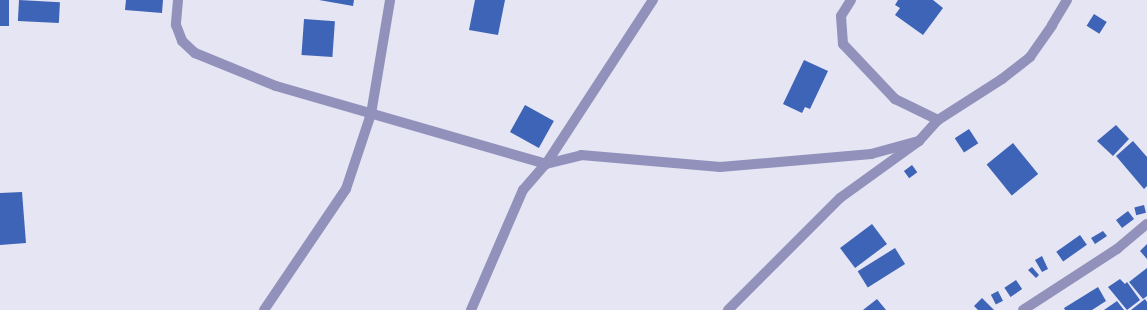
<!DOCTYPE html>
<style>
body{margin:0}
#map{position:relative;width:1147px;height:310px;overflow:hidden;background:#e5e5f4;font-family:Signika,sans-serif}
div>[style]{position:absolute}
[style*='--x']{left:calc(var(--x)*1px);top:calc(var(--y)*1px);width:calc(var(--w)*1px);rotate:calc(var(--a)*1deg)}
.building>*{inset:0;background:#3e64b7;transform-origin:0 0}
.minor>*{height:10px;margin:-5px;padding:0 5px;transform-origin:5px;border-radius:5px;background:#9191bb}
span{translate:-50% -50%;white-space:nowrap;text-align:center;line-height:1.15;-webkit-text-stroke:4px #fff;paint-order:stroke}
</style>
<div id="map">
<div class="building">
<i style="left:0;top:0;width:9px;height:26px"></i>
<i style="left:19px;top:0;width:41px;height:21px;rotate:3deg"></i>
<i style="clip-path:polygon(126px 0,163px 0,162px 13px,125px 10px)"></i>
<i style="clip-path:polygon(319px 0,354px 0,353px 6px)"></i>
<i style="clip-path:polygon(475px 0,505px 0,498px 35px,469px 30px)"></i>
<i style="clip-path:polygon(898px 0,933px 0,943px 8px,923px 35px,895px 15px,900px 8px,895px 5px)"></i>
<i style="left:1094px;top:14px;width:15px;height:14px;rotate:32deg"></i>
<i style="left:304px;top:19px;width:31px;height:36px;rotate:4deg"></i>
<i style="clip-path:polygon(804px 60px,828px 71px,810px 109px,805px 107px,802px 113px,783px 104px)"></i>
<i style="left:525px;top:105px;width:33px;height:31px;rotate:29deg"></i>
<i style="clip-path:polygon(1116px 125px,1129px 139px,1113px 156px,1097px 141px)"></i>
<i style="left:969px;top:129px;width:17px;height:17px;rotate:57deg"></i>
<i style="clip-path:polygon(1133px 141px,1147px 157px,1147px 186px,1144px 189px,1116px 156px)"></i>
<i style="left:1013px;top:143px;width:40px;height:34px;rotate:51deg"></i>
<i style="left:912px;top:165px;width:9px;height:10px;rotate:54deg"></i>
<i style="clip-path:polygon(22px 192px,26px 243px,0 245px,0 193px)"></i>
<i style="left:1144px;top:205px;width:8px;height:10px;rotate:76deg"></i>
<i style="left:1128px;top:211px;width:10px;height:15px;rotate:53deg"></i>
<i style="left:872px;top:224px;width:25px;height:40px;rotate:53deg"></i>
<i style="clip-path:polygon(1103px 231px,1107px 236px,1095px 244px,1091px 238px)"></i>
<i style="left:1080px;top:235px;width:12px;height:29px;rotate:55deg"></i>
<i style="clip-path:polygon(1147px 244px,1147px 259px,1140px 251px)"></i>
<i style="left:895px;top:248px;width:19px;height:44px;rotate:58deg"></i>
<i style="clip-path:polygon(1042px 256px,1048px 269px,1042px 272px,1035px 260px)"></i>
<i style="clip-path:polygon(1032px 267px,1039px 275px,1036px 278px,1028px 270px)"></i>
<i style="clip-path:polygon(1147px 268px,1147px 296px,1143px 299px,1129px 282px)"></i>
<i style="clip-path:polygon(1120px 279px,1125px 284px,1127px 282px,1140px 300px,1127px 310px,1108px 287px)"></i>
<i style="left:1016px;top:280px;width:11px;height:14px;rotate:56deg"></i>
<i style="clip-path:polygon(1098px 287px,1106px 301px,1092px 310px,1065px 310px,1064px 308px)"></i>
<i style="left:998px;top:291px;width:11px;height:8px;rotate:63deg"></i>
<i style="clip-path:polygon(982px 298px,994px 310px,978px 310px,974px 306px)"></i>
<i style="clip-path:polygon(877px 299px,886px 310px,863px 310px)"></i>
<i style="clip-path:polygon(1145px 299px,1147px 302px,1147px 310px,1131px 310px)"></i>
<i style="clip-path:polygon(1117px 301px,1124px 310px,1104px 310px)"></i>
</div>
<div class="minor">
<i style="--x:178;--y:0;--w:25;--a:95"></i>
<i style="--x:176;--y:25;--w:17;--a:69"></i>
<i style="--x:182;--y:41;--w:18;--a:43"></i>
<i style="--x:195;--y:53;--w:87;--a:22.2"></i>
<i style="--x:276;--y:86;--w:281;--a:16.1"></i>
<i style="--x:546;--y:164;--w:196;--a:-56.9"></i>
<i style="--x:851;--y:0;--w:19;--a:122"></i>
<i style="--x:841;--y:16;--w:28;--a:86"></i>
<i style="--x:843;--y:44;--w:76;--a:46.6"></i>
<i style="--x:895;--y:99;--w:48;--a:26"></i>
<i style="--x:264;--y:310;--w:146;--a:-55.9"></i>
<i style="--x:346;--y:189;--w:79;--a:-71.6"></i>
<i style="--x:371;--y:114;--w:116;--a:-80.5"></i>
<i style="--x:471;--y:310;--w:131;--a:-66.6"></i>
<i style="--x:523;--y:190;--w:35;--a:-49"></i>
<i style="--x:546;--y:164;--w:36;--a:-14"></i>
<i style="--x:581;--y:155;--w:140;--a:4.9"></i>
<i style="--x:720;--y:167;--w:152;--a:-4.9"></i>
<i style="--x:871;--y:154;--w:50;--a:-15.2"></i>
<i style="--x:728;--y:310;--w:158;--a:-45"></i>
<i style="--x:840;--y:198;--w:97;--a:-35.8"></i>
<i style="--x:919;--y:141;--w:28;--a:-48"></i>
<i style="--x:938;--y:120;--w:76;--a:-32.6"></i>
<i style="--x:1002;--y:79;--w:36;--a:-38"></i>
<i style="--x:1030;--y:57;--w:39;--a:-55"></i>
<i style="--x:1052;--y:25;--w:29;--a:-59"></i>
<i style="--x:1023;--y:310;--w:112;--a:-33"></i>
<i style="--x:1117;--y:249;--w:39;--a:-40"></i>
</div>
</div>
